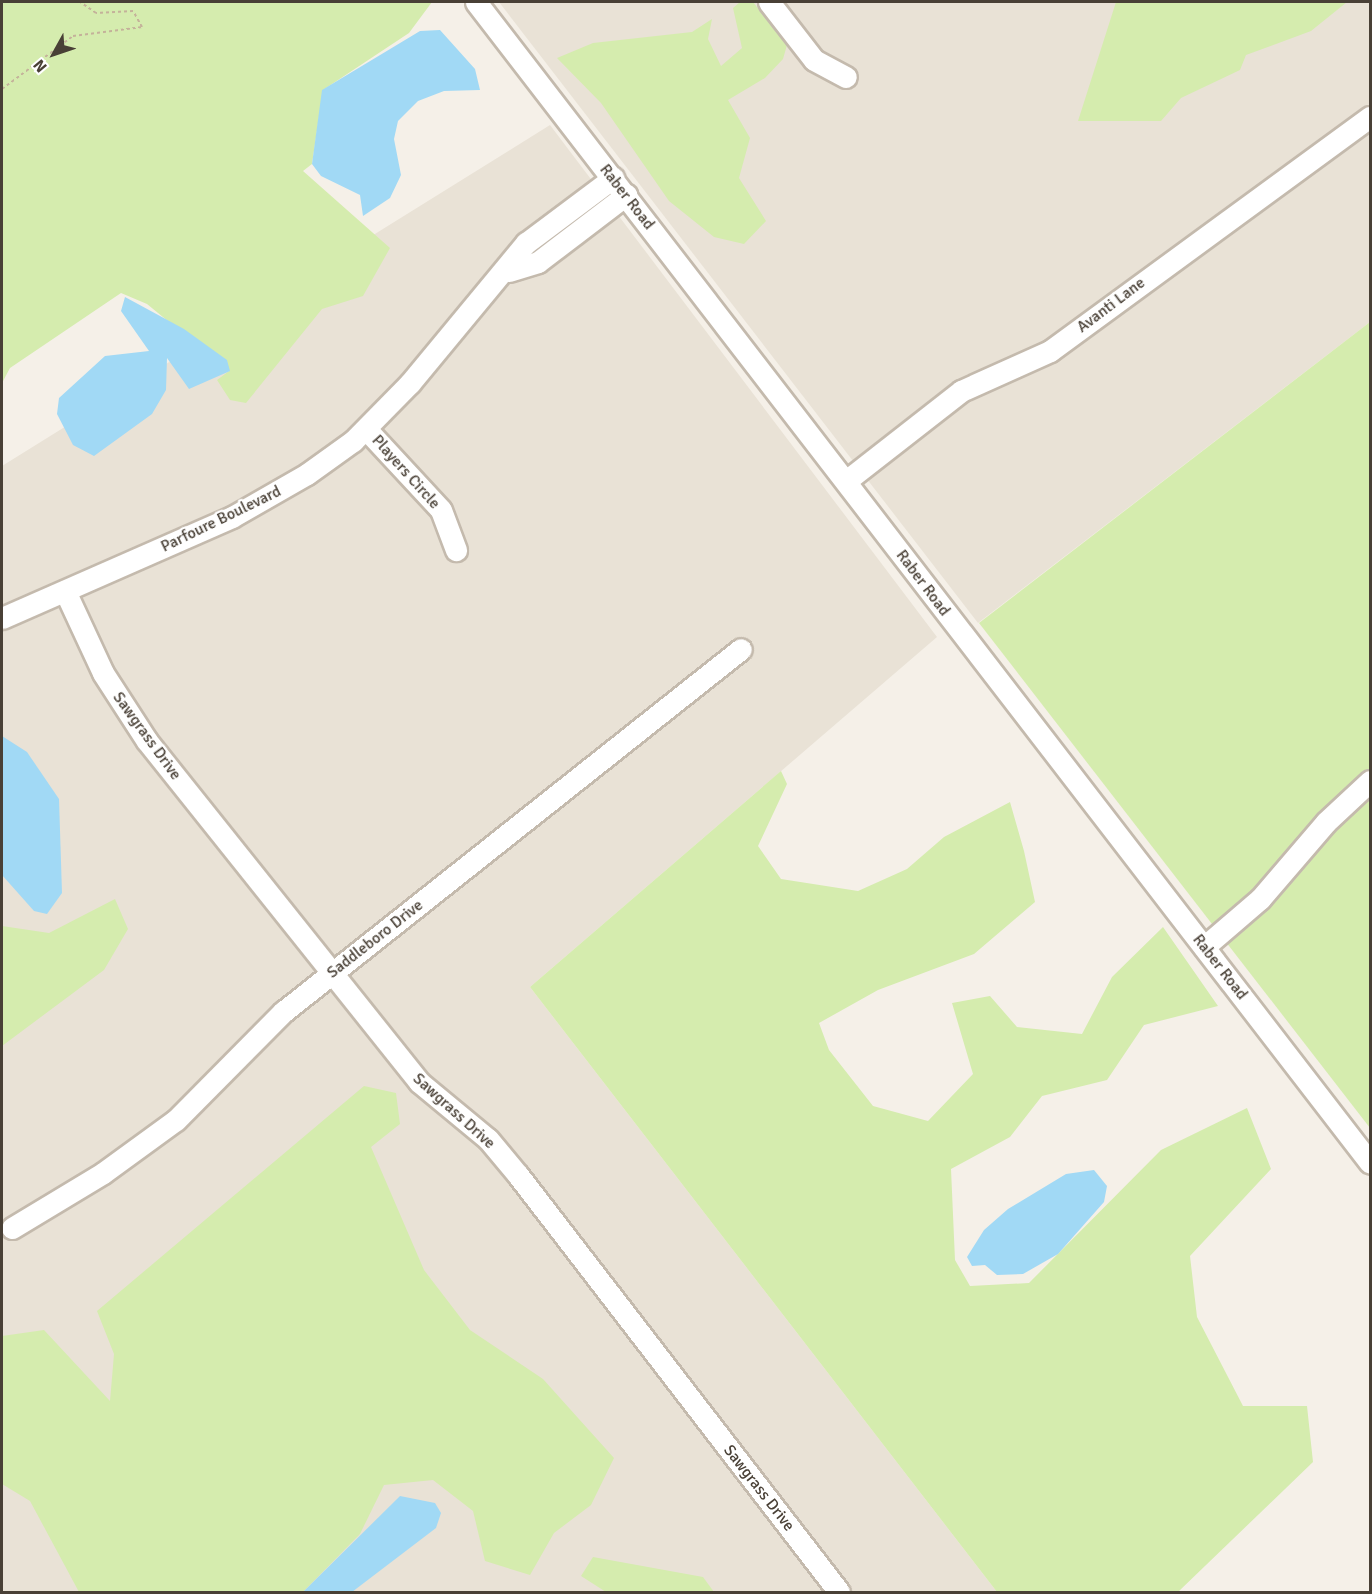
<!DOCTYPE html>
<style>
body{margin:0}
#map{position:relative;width:1372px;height:1594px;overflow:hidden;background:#f5f0e8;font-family:Signika,sans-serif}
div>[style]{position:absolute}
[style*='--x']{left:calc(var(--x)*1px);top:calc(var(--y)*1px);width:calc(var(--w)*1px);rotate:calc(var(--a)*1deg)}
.residential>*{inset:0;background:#e9e2d6}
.green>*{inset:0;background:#d5ecae}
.water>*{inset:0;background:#a1d9f5}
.path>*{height:2px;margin-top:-1px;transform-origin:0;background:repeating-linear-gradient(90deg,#c4b29a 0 3px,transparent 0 6px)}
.roads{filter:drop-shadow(2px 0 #c4baad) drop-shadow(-2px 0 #c4baad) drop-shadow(0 2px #c4baad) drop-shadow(0 -2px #c4baad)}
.minor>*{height:21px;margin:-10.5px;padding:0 10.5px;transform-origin:10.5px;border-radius:10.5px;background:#fff}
span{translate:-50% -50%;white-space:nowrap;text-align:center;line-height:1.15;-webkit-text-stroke:4.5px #fff;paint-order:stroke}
.street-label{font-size:16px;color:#494036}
.frame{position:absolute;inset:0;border:3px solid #494036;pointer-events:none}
.north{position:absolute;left:24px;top:24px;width:60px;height:60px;-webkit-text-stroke:4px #fff;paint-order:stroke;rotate:230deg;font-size:16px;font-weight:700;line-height:24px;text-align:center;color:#494036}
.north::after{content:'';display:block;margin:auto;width:21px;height:27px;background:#494036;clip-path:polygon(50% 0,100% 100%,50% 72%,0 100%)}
</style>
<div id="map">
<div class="residential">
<i style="clip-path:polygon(499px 2px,1370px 2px,1370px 322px,978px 623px)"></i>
<i style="clip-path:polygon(550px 125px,937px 637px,530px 987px,997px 1592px,2px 1592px,2px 466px)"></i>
</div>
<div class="green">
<i style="clip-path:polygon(2px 2px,432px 2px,409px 33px,323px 90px,312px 164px,303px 171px,390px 248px,363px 296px,322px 309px,246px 403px,230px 400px,217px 380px,229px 371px,147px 304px,121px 293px,10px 368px,2px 383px)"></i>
<i style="clip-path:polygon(740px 2px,753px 2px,787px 45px,783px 59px,765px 78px,728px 100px,750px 138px,739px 178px,766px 221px,744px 244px,714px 237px,669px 201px,601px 103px,557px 58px,593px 43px,692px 32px,712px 19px,708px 39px,721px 66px,742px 48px,733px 8px)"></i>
<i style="clip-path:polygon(1116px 2px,1347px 2px,1311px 31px,1246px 55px,1240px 70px,1181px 98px,1161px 121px,1078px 121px)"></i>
<i style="clip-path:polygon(1370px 322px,1370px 1128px,979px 623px)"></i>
<i style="clip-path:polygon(781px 771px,787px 784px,758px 846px,781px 879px,858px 891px,907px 869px,944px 837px,1010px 802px,1024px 851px,1035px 902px,974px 954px,878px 990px,819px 1023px,829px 1050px,873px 1106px,928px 1121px,973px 1074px,952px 1003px,990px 996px,1017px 1027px,1082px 1034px,1112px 977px,1163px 927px,1218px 1006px,1144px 1025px,1107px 1080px,1042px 1096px,1010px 1137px,951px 1169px,955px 1260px,970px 1286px,1029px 1283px,1161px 1150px,1247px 1108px,1271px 1169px,1190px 1256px,1197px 1317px,1243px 1406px,1307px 1406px,1313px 1462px,1178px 1592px,997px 1592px,530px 987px)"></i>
<i style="clip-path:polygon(115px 899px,128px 929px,104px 970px,2px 1046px,2px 926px,49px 933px)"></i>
<i style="clip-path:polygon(364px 1086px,396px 1093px,400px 1124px,371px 1147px,424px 1270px,470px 1330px,543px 1379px,614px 1458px,591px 1505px,554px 1533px,530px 1575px,485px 1561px,473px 1511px,433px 1480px,384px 1485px,360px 1534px,303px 1592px,79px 1592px,30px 1501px,2px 1484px,2px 1336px,44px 1330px,110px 1401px,114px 1354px,97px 1311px)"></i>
<i style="clip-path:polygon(593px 1557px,703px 1577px,714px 1592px,606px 1592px,581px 1576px)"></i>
</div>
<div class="water">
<i style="clip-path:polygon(440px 30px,475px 69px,480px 90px,444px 91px,418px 101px,398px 121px,394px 139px,401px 175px,390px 198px,363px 216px,360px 195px,321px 176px,312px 164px,322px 90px,420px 31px)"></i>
<i style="clip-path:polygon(125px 297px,184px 329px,227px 360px,230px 371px,189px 389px,167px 358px,166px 390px,152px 414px,94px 456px,73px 445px,57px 414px,59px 398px,105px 356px,149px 351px,121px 311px)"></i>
<i style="clip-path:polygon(2px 736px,27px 752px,59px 799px,62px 893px,47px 914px,34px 911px,2px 875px)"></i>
<i style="clip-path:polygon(1094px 1170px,1107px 1186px,1104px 1202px,1058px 1254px,1023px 1274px,997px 1275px,985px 1265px,972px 1266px,967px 1257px,984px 1230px,1008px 1209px,1066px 1174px)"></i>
<i style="clip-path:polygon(400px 1496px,435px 1503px,441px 1513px,436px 1528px,352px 1592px,303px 1592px)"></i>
</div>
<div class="path">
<i style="--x:2;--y:89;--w:89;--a:-36.7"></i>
<i style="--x:73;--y:36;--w:70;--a:-7.4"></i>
<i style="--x:142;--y:27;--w:18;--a:-119"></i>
<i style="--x:133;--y:11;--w:37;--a:177"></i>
<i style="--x:96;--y:13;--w:19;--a:-145"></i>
</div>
<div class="roads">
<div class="minor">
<i style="--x:476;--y:2;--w:1465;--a:52.4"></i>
<i style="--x:769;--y:2;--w:73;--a:52.2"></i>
<i style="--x:814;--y:60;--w:36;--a:28"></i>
<i style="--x:509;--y:271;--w:30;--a:-17"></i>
<i style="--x:538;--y:262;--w:111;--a:-37.3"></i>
<i style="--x:366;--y:429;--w:110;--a:47.2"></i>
<i style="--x:441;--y:510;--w:43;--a:69.4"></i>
<i style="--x:846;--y:481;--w:146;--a:-38"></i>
<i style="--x:961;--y:391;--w:98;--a:-24.2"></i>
<i style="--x:1050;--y:351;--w:396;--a:-36.2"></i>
<i style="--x:65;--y:591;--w:90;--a:65.1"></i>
<i style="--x:103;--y:673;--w:81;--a:57.1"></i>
<i style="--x:147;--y:741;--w:436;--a:51.4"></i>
<i style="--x:419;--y:1082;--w:89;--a:39.6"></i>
<i style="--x:488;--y:1139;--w:47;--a:50.2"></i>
<i style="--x:518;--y:1175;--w:526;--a:52.41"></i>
<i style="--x:2;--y:618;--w:251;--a:-23.7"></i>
<i style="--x:232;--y:517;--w:86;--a:-29.8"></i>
<i style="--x:307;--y:474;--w:57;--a:-35.7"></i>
<i style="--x:353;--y:441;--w:81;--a:-45.5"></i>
<i style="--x:410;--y:383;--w:182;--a:-50.4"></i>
<i style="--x:526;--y:243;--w:109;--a:-36.8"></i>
<i style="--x:1204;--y:947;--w:74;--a:-40.6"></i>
<i style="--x:1260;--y:899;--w:101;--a:-49.4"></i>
<i style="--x:1326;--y:822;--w:60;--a:-43"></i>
<i style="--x:12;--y:1228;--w:106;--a:-31.1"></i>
<i style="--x:103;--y:1173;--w:90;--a:-36"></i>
<i style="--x:176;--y:1120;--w:152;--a:-45.3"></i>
<i style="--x:283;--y:1012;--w:584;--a:-38.4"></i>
</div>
</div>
<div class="street-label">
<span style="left:627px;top:197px;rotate:52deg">Raber Road</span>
<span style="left:1111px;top:305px;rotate:-37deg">Avanti Lane</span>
<span style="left:406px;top:472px;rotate:48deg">Players Circle</span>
<span style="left:221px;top:519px;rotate:-26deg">Parfoure Boulevard</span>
<span style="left:923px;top:583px;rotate:53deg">Raber Road</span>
<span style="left:147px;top:736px;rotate:54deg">Sawgrass Drive</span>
<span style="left:375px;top:939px;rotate:-38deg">Saddleboro Drive</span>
<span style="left:1220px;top:967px;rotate:52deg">Raber Road</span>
<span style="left:454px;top:1111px;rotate:42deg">Sawgrass Drive</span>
<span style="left:759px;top:1488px;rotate:52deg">Sawgrass Drive</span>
</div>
<div class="frame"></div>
<div class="north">N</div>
</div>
